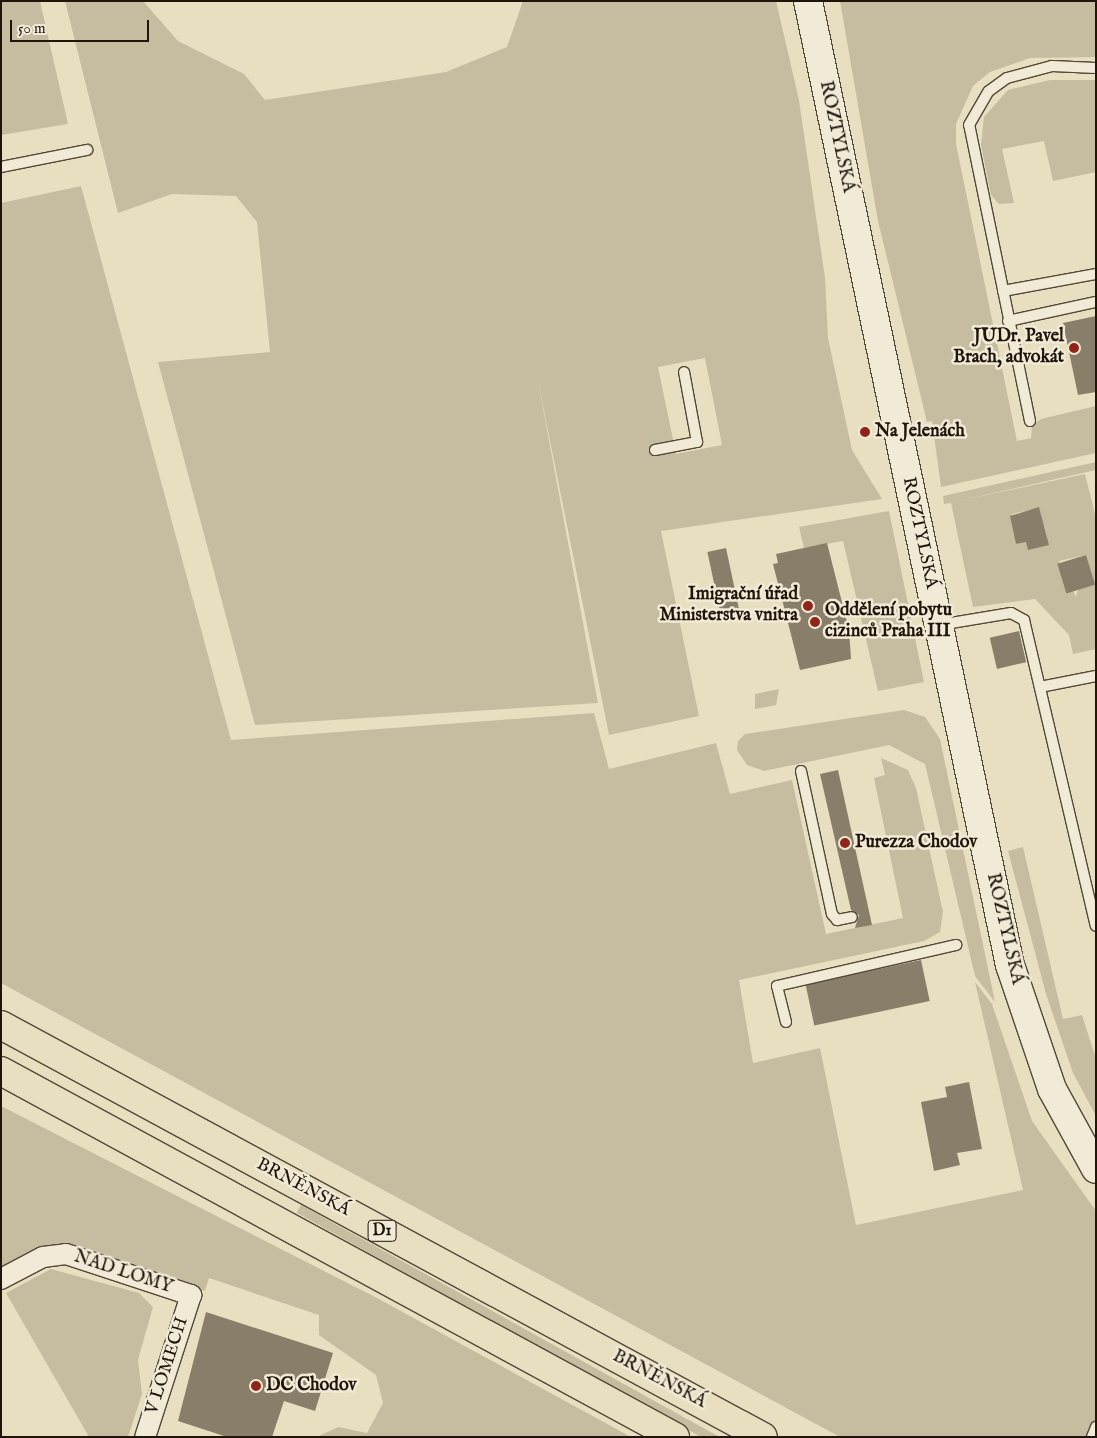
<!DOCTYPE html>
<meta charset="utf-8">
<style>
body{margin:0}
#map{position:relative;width:1097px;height:1438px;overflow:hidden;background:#e8dfc0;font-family:"IM FELL English",serif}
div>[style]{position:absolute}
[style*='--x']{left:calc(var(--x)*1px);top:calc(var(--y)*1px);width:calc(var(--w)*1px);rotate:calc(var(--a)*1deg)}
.green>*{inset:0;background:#c6bda1;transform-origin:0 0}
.building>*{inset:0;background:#887e69;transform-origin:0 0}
.roads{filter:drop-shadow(1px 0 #514838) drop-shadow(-1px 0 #514838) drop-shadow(0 1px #514838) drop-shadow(0 -1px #514838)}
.lane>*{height:10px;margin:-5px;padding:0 5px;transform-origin:5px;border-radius:5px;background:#f0ead6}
.street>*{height:20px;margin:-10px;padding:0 10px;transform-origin:10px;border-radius:10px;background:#f0ead6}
.secondary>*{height:28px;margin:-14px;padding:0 14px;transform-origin:14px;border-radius:14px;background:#f0ead6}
.highway>*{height:28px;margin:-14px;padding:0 14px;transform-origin:14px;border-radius:14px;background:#e8dfc0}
.dots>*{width:14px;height:14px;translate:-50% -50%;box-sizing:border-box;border:2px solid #f0ead6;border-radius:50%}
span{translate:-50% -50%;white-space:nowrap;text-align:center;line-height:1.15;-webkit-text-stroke:5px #f0ead6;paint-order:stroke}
.shield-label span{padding:1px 4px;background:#f0ead6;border:1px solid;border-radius:4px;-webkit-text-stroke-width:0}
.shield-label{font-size:16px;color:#1f150b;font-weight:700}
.street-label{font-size:18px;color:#1f150b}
.poi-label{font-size:18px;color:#1f150b;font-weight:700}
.right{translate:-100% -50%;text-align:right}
.left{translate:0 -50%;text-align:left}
.frame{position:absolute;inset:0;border:2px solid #1f150b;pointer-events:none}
.scale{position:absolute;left:10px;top:20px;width:139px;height:22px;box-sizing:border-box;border:2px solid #1f150b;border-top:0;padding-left:6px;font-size:15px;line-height:18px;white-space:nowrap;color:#1f150b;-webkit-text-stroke:4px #f0ead6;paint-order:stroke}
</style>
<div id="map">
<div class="green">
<i style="clip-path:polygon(1px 1px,40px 1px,68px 124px,1px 135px)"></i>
<i style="clip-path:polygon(evenodd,65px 1px,143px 1px,178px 41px,244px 74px,265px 100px,446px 72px,507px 47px,523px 1px,776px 1px,799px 100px,825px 278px,828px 338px,852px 450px,882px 499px,661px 531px,699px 716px,609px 735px,537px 376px,598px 703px,255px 725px,158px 362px,270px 352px,257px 222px,236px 196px,172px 194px,118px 213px,65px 1px,705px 358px,722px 445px,676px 454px,658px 367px,705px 358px)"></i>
<i style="clip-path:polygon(840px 1px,1096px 1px,1096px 57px,1030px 58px,990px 72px,973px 86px,956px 124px,956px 144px,1017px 441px,1031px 438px,1032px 425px,1041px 419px,1096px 406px,1096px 453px,941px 487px,932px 421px,927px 422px,878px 221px)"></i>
<i style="clip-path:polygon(1050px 80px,1096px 80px,1096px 172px,1053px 181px,1044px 141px,1002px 149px,1014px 203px,999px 204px,991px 195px,981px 145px,984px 117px,1008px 90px)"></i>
<i style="clip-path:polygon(81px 186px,231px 740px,594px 713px,609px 769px,716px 743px,730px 794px,792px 780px,826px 934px,903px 918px,874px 778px,885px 775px,881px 758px,908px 770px,916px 788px,943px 912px,940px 932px,924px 941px,739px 980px,753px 1063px,820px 1048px,856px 1225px,1023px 1190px,975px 982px,992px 1004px,1032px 1121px,1096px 1211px,1096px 1437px,840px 1437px,1px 983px,1px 203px)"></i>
<i style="clip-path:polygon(evenodd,1096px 462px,1096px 470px,954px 502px,1085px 474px,1096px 518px,1096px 649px,1073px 654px,1069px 635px,1035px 599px,973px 607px,951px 503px,944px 504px,943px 496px,1096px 462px,1039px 508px,1047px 537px,1016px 544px,1012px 514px,1039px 508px,1096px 462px,1086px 555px,1094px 585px,1078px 589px,1076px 597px,1059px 561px,1086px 555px)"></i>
<i style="clip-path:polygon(889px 511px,924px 682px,878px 691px,843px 541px,804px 548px,799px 527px)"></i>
<i style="clip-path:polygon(779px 689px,776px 705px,755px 709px,755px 694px)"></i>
<i style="clip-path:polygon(904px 710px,925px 717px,940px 739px,995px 1002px,975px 976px,925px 764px,889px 745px,764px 771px,747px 765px,737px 750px,738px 741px,745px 734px)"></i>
<i style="clip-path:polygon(1023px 847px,1063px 1019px,1082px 1015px,1096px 1059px,1096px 1116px,1073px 1073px,1046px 994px,1008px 851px)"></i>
<i style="clip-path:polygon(1px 1106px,377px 1298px,631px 1437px,317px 1437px,338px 1427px,367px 1433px,383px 1403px,376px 1375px,319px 1335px,319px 1315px,209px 1278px,205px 1291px,67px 1247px,1px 1268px)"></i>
<i style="left:301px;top:1205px;width:485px;height:9px;rotate:29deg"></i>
<i style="clip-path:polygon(51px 1269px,139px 1293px,153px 1307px,138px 1360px,142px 1394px,128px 1437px,89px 1437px,6px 1293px)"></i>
</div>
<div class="building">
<i style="clip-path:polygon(1096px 316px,1096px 392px,1078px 395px,1063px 323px)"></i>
<i style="clip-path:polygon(1039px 507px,1049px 545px,1028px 550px,1026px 542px,1016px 544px,1010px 516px)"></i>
<i style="clip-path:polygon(827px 543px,849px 630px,851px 659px,800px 670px,773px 564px,778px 563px,776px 554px)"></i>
<i style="left:726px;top:548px;width:70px;height:19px;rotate:78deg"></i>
<i style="left:1086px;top:555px;width:31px;height:30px;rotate:73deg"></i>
<i style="left:1019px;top:631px;width:32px;height:30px;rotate:77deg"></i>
<i style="clip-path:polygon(838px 770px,872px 925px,855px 928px,859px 915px,851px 910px,820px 774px)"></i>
<i style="left:921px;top:960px;width:42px;height:118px;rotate:78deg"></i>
<i style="clip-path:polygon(969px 1082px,982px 1149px,957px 1153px,960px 1165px,934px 1171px,921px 1102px,947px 1097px,945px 1087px)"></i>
<i style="clip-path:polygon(206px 1312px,333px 1353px,315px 1411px,284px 1401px,272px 1437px,227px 1437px,178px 1421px)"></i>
</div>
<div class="roads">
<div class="lane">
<i style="--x:1;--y:167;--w:88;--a:-11.2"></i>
<i style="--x:1003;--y:291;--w:95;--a:-10.4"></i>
<i style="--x:1008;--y:321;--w:90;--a:-12.2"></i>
<i style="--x:1030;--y:421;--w:302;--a:-101.6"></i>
<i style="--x:969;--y:125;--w:39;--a:-60"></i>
<i style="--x:989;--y:91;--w:22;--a:-36"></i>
<i style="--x:1007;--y:78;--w:47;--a:-14.9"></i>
<i style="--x:1052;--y:66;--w:44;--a:2.6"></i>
<i style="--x:655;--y:450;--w:43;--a:-10.8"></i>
<i style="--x:697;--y:442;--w:71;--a:-100.5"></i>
<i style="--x:939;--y:625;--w:73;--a:-9.5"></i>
<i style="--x:1011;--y:613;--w:15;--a:28"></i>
<i style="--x:1024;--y:620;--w:314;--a:76.8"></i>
<i style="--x:1040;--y:687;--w:57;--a:-11.1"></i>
<i style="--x:801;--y:771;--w:146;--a:77.8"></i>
<i style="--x:832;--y:914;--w:8;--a:50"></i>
<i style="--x:837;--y:920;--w:15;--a:-11"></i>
<i style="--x:786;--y:1022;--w:37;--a:-104"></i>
<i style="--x:777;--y:986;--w:184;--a:-12.9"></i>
<i style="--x:1092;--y:1437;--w:11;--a:-68"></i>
</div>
<div class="street">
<i style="--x:1;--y:1279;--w:47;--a:-27.6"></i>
<i style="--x:43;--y:1257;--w:23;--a:-7"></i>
<i style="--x:66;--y:1254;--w:132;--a:18.2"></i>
<i style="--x:191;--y:1295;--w:149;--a:107.9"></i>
</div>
<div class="secondary">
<i style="--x:808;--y:1;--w:985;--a:78.17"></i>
<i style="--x:1010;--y:965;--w:131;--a:71.3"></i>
<i style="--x:1052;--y:1089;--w:91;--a:61.2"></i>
</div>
<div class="highway">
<i style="--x:1;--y:1025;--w:866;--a:28.4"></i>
<i style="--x:1;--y:1071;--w:767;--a:28.5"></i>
</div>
</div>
<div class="dots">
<i style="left:1074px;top:348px;background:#8f2418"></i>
<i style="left:865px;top:432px;background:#8f2418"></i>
<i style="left:808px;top:606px;background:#8f2418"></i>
<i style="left:815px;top:622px;background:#8f2418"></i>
<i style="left:845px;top:843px;background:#8f2418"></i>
<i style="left:256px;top:1386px;background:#8f2418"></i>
</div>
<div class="shield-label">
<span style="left:382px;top:1231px">D1</span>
</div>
<div class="street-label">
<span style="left:836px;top:137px;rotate:78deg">ROZTYLSKÁ</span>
<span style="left:919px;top:533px;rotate:78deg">ROZTYLSKÁ</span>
<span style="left:1004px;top:929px;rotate:77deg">ROZTYLSKÁ</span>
<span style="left:303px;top:1188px;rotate:28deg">BRNĚNSKÁ</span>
<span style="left:123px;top:1273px;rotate:18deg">NAD LOMY</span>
<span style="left:168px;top:1366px;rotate:-72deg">V LOMECH</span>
<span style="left:659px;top:1380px;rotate:28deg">BRNĚNSKÁ</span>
</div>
<div class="poi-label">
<span class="right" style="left:1064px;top:348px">JUDr. Pavel<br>Brach, advokát</span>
<span class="left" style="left:875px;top:432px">Na Jelenách</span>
<span class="right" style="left:798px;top:606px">Imigrační úřad<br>Ministerstva vnitra</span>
<span class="left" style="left:825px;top:622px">Oddělení pobytu<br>cizinců Praha III</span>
<span class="left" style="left:855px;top:843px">Purezza Chodov</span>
<span class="left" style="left:266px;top:1386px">DC Chodov</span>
</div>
<div class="frame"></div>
<div class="scale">50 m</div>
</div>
